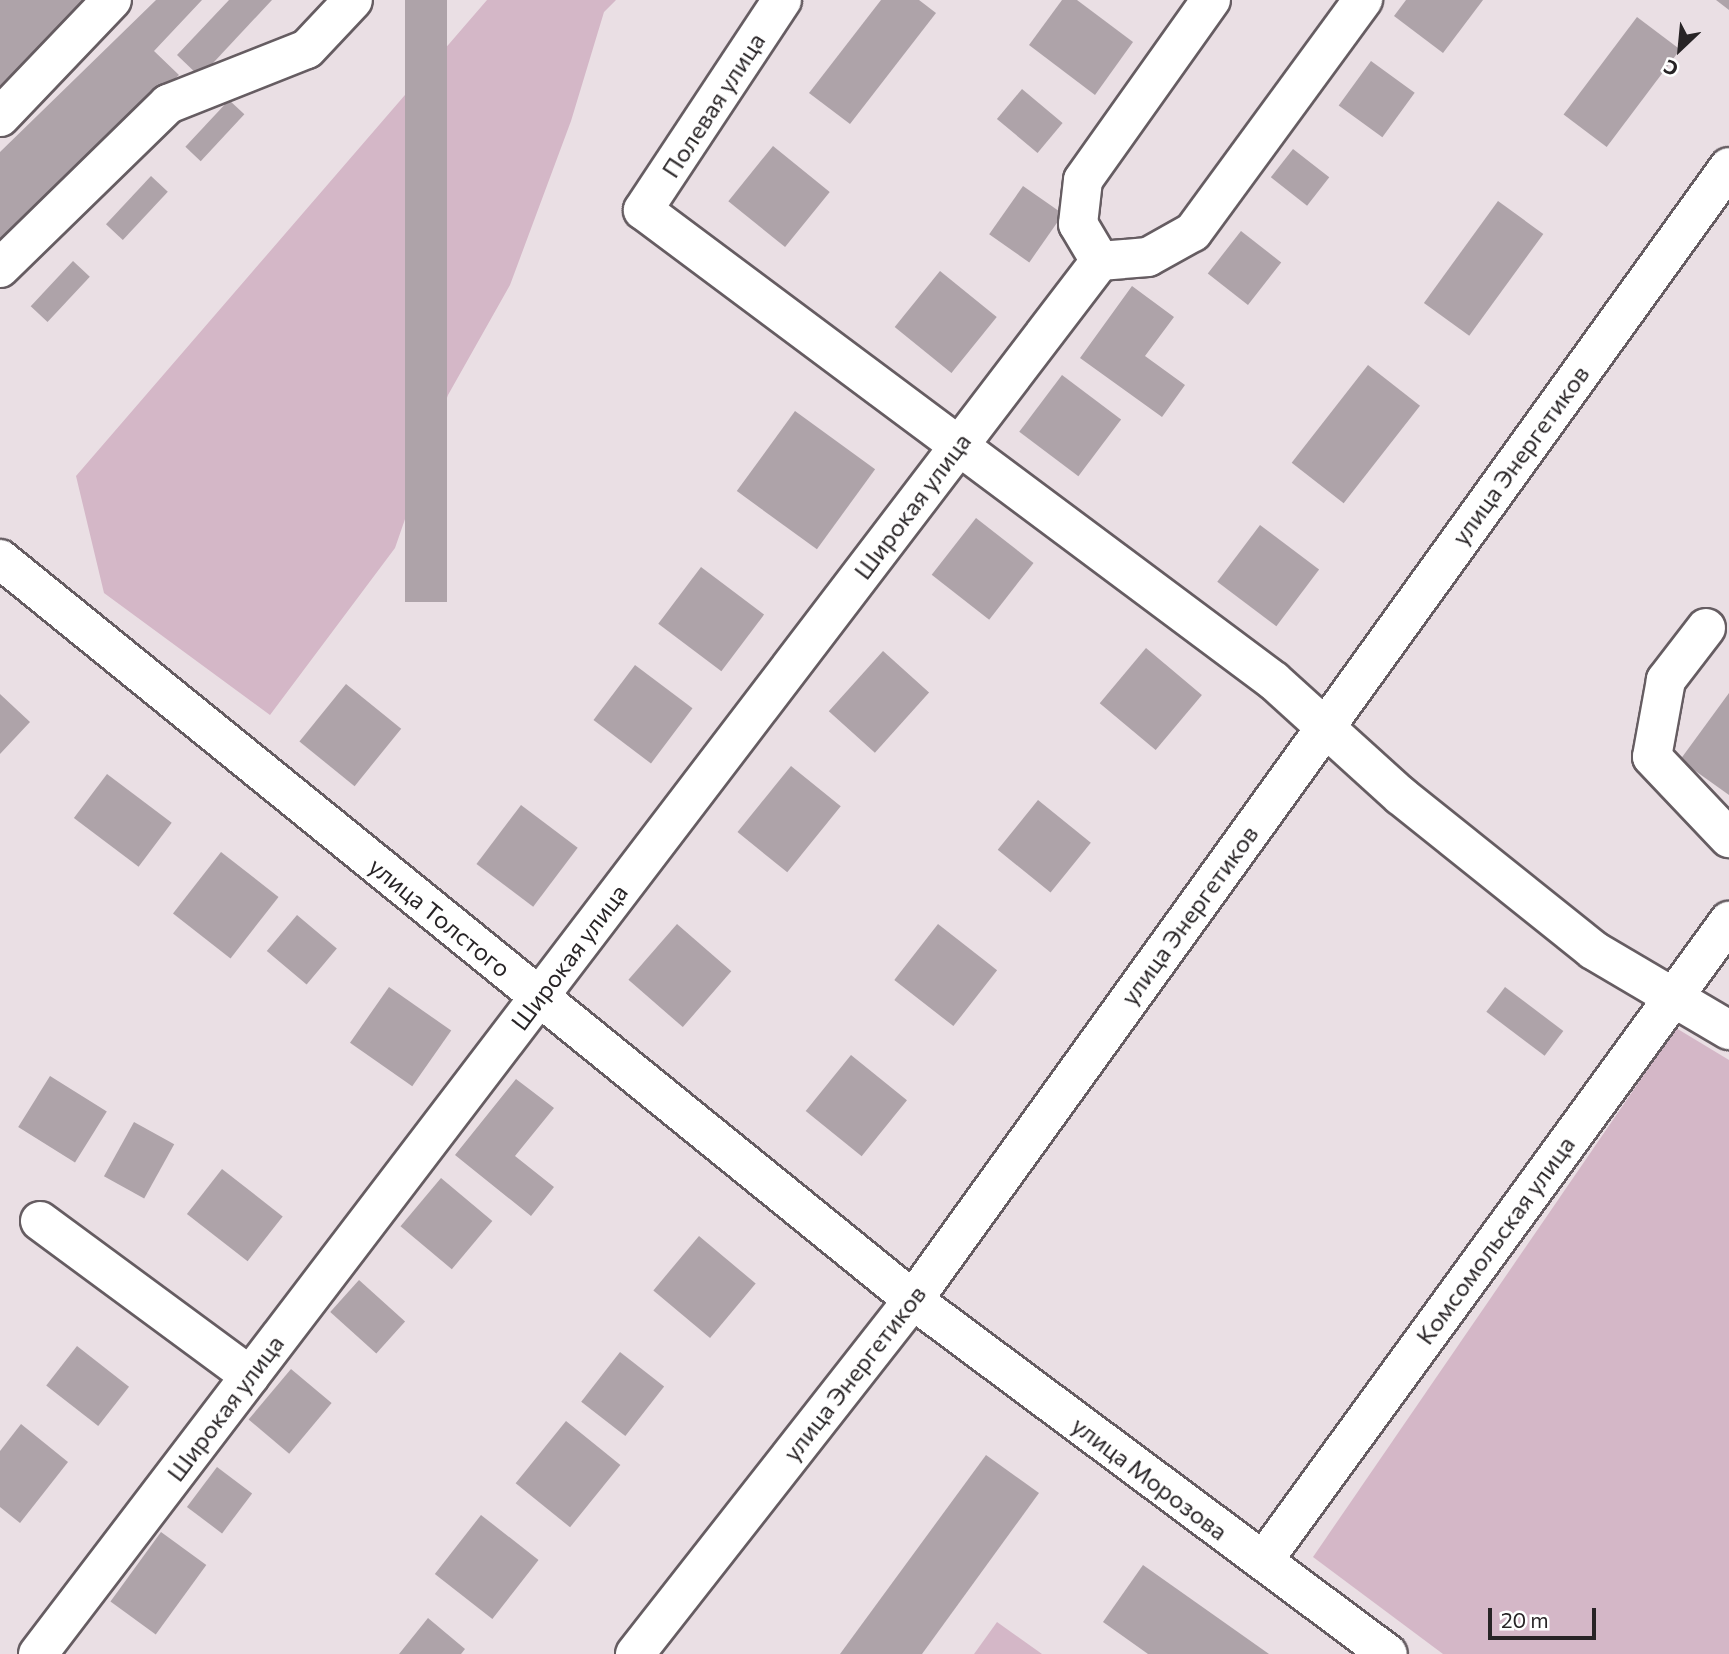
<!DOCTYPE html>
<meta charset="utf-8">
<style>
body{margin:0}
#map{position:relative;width:1729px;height:1654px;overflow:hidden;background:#eadfe4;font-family:Commissioner,sans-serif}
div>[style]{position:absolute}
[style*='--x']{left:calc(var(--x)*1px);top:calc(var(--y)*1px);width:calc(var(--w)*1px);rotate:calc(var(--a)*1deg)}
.green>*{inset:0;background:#d4b7c7}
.building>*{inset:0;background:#aea3a9;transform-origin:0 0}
.roads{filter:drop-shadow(2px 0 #665d62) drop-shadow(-2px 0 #665d62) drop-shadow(0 2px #665d62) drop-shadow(0 -2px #665d62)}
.minor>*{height:38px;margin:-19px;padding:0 19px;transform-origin:19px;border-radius:19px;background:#fff}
span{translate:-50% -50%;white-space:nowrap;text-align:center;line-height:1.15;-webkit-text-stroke:5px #fff;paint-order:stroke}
.street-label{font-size:24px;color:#282426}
.north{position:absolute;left:1645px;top:14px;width:70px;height:70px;-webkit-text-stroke:5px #fff;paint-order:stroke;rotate:206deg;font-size:19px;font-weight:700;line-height:28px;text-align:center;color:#282426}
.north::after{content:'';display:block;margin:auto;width:24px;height:32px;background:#282426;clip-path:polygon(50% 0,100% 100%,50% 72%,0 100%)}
.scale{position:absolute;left:1488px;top:1608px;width:108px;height:32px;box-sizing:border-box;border:4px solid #282426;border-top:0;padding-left:9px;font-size:21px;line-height:24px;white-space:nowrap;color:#282426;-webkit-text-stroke:5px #fff;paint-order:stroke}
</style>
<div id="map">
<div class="green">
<i style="clip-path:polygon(487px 0,616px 0,604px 12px,571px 121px,510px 285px,448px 395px,395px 548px,270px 715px,104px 593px,76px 476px)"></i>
<i style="clip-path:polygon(1676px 1028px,1729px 1060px,1729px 1654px,1443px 1654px,1313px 1557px)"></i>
<i style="clip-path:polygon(997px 1622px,1042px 1654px,974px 1654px)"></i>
</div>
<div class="building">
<i style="clip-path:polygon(0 0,82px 0,87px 5px,0 90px)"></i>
<i style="clip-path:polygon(156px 0,202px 0,154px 51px,179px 75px,0 247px,0 152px)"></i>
<i style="clip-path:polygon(229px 0,272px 0,200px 77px,177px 55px)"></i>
<i style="left:405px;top:0;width:42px;height:602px"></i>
<i style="clip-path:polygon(881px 0,919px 0,936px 13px,850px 124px,809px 93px)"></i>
<i style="clip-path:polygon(1062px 0,1077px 0,1133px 42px,1095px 95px,1029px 45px)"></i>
<i style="clip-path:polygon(1406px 0,1483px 0,1443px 53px,1394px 16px)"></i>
<i style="clip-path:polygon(1716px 0,1729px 0,1729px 10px)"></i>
<i style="left:1637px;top:17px;width:54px;height:122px;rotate:37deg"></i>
<i style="left:1371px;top:61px;width:54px;height:55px;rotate:36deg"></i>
<i style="left:1022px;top:89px;width:53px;height:39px;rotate:40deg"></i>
<i style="left:229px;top:100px;width:21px;height:64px;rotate:43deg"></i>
<i style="left:773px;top:146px;width:73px;height:71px;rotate:39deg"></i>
<i style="left:1293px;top:149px;width:46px;height:36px;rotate:38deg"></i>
<i style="left:151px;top:176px;width:23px;height:66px;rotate:43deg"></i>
<i style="left:1023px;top:186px;width:49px;height:59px;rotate:35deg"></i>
<i style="left:1498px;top:201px;width:56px;height:126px;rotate:36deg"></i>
<i style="left:1241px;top:231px;width:51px;height:54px;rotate:38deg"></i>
<i style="left:73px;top:261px;width:23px;height:62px;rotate:43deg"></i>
<i style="left:940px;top:271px;width:73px;height:72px;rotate:39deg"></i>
<i style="clip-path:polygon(1132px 286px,1174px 317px,1145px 356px,1185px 385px,1162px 417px,1080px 358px)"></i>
<i style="left:1368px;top:365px;width:66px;height:124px;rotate:38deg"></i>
<i style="left:1062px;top:375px;width:74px;height:71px;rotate:37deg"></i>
<i style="left:795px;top:411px;width:99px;height:99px;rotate:36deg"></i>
<i style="left:976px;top:518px;width:73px;height:72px;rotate:38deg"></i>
<i style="left:1260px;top:525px;width:74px;height:71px;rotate:37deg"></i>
<i style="left:701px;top:567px;width:79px;height:71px;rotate:37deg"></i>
<i style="left:1146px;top:648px;width:73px;height:72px;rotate:40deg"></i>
<i style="left:883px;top:651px;width:62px;height:81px;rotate:42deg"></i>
<i style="left:635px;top:665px;width:72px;height:69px;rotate:37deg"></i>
<i style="left:346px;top:684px;width:71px;height:74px;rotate:39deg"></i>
<i style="clip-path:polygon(1729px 693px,1729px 795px,1680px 760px)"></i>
<i style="clip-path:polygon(0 694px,30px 722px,0 754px)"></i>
<i style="left:791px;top:766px;width:64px;height:85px;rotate:39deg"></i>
<i style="left:107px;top:774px;width:81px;height:55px;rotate:37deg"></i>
<i style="left:1038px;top:800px;width:68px;height:64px;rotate:39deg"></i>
<i style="left:521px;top:805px;width:71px;height:74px;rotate:37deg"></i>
<i style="left:221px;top:852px;width:73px;height:78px;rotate:38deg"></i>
<i style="left:297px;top:915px;width:52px;height:47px;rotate:40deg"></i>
<i style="left:677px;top:924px;width:72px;height:74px;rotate:41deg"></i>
<i style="left:938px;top:924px;width:75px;height:71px;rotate:38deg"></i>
<i style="left:389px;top:987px;width:76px;height:68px;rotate:35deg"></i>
<i style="left:1505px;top:987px;width:73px;height:31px;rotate:37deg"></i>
<i style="left:851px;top:1055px;width:72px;height:72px;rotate:39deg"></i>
<i style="left:50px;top:1076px;width:67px;height:60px;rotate:32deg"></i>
<i style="clip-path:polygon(516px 1079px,554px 1108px,515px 1156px,554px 1187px,531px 1216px,455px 1155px)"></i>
<i style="left:134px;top:1122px;width:46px;height:62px;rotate:29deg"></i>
<i style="left:222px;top:1169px;width:77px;height:57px;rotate:38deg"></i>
<i style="left:441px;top:1178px;width:67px;height:63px;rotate:40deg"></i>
<i style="left:699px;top:1236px;width:74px;height:71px;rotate:40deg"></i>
<i style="left:359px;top:1280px;width:62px;height:43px;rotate:42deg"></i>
<i style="left:77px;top:1346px;width:66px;height:50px;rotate:38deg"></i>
<i style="left:620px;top:1352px;width:56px;height:63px;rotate:38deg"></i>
<i style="left:291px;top:1369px;width:53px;height:66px;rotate:40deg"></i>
<i style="left:566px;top:1421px;width:70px;height:80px;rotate:39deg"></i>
<i style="clip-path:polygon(21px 1424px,68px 1462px,20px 1523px,0 1507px,0 1451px)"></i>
<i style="clip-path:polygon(986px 1455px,1039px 1493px,922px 1654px,840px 1654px)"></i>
<i style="left:217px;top:1467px;width:44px;height:50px;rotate:37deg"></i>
<i style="left:481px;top:1515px;width:73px;height:75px;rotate:38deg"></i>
<i style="left:161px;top:1532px;width:56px;height:86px;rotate:36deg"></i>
<i style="clip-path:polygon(1143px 1565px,1269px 1654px,1148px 1654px,1103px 1622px)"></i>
<i style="clip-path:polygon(428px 1618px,465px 1649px,461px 1654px,399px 1654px)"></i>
</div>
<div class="roads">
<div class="minor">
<i style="--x:782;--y:0;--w:252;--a:123.5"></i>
<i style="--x:643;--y:210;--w:787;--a:36.74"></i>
<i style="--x:1274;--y:681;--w:171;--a:42.2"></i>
<i style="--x:1401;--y:796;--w:246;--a:38.7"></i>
<i style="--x:1593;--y:950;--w:158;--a:30.5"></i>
<i style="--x:0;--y:117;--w:162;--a:-46.3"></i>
<i style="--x:1100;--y:261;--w:48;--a:-4.8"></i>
<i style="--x:1148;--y:257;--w:51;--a:-29.1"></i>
<i style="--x:1193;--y:232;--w:288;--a:-53.8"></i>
<i style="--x:0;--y:268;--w:235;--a:-44.3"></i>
<i style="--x:168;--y:104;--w:149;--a:-21.6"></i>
<i style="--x:307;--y:49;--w:67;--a:-46.8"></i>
<i style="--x:0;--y:559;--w:1176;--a:39.06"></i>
<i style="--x:913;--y:1300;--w:592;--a:36.7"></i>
<i style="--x:1706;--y:628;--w:66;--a:127.6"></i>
<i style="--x:1666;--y:680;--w:78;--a:100.3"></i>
<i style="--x:1652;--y:757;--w:112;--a:46.5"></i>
<i style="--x:40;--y:1221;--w:261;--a:36.4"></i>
<i style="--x:1263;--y:1561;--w:792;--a:-53.94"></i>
<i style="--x:38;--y:1654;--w:1752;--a:-52.68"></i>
<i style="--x:1100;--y:261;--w:43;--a:-120.7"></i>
<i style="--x:1078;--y:224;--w:44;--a:-83.5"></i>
<i style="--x:1083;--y:180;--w:221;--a:-54.6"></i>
<i style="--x:635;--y:1654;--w:450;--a:-51.9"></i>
<i style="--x:913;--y:1300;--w:1396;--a:-54.24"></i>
</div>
</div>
<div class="street-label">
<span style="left:713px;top:105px;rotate:-57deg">Полевая улица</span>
<span style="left:1520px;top:455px;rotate:-54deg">улица Энергетиков</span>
<span style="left:912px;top:506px;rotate:-53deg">Широкая улица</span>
<span style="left:1189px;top:915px;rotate:-54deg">улица Энергетиков</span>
<span style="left:440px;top:917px;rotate:39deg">улица Толстого</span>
<span style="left:569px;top:957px;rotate:-53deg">Широкая улица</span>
<span style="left:1495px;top:1240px;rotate:-54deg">Комсомольская улица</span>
<span style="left:854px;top:1373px;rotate:-52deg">улица Энергетиков</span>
<span style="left:225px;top:1408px;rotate:-53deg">Широкая улица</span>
<span style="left:1150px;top:1478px;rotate:37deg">улица Морозова</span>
</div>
<div class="north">С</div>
<div class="scale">20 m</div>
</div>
